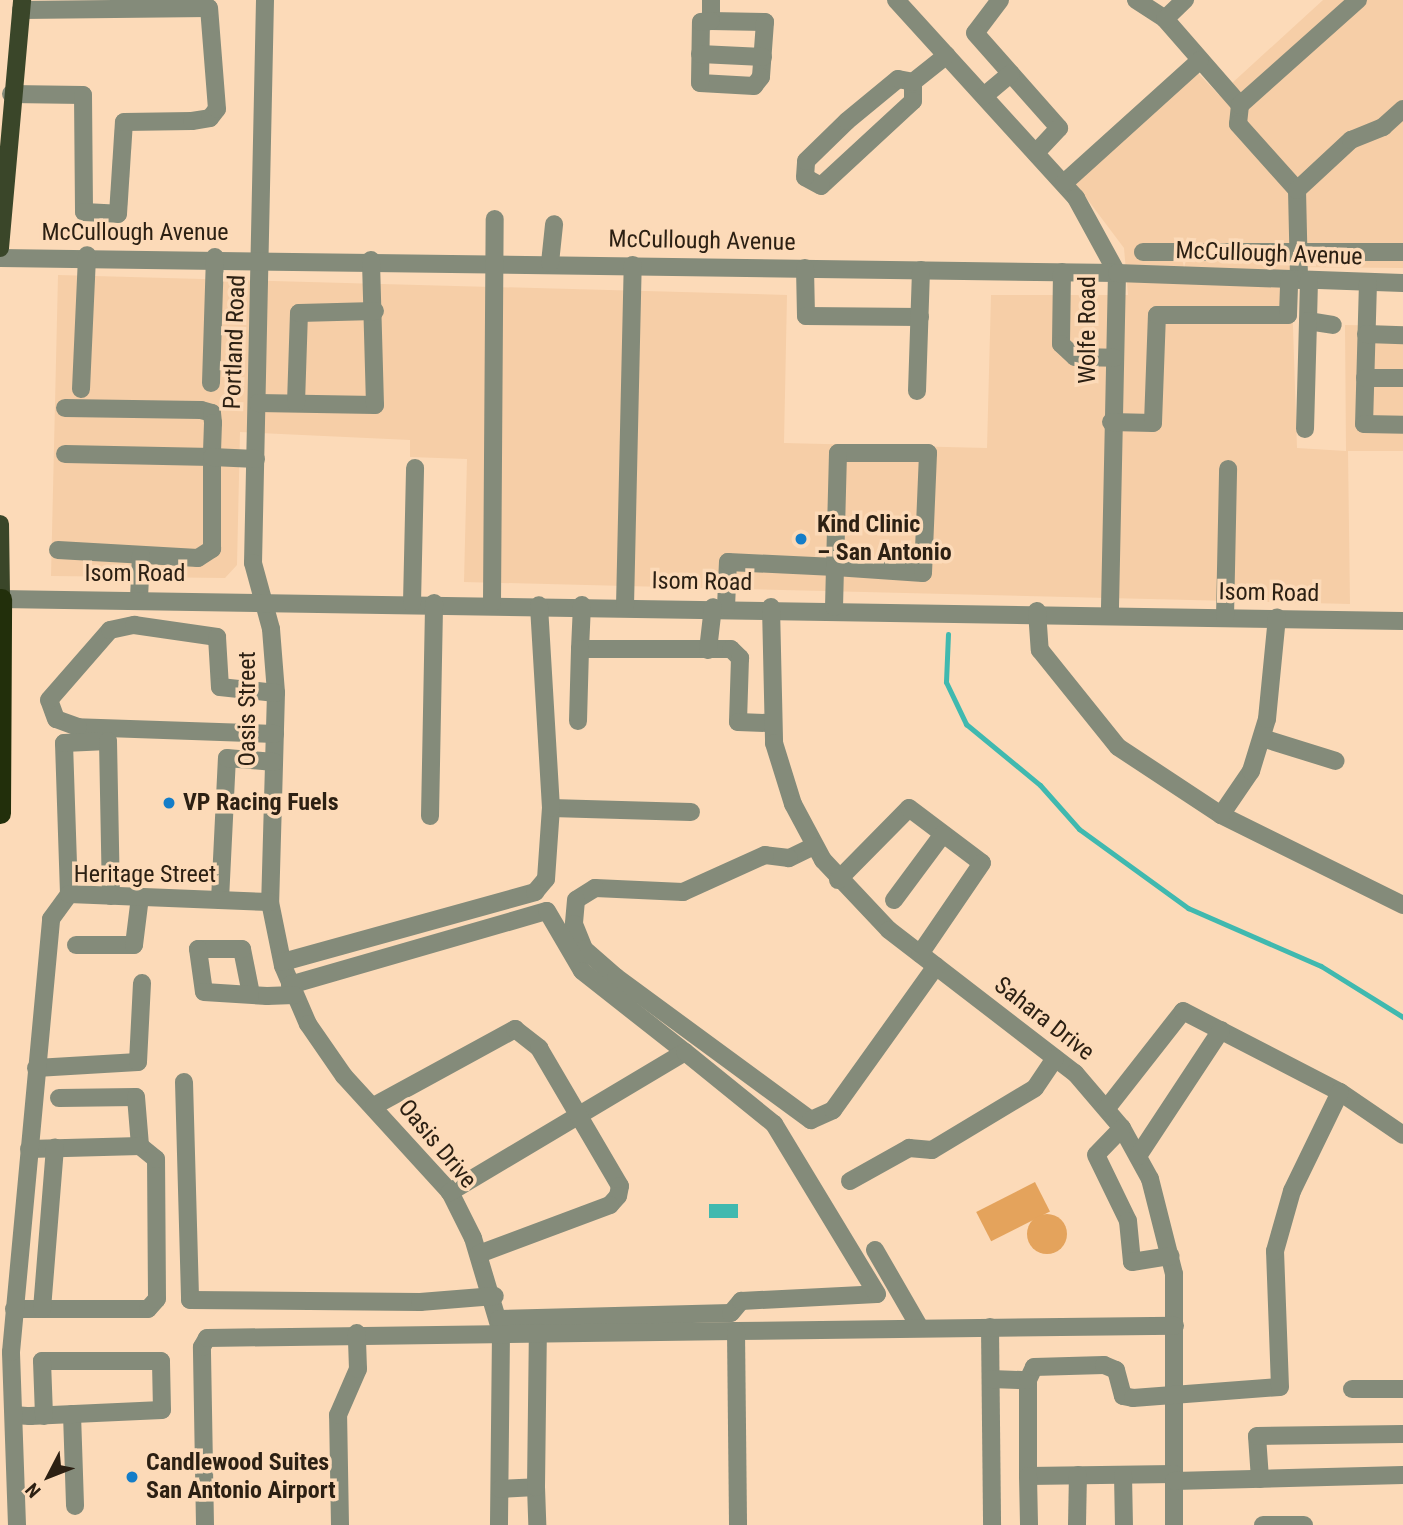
<!DOCTYPE html>
<meta charset="utf-8">
<style>
body{margin:0}
#map{position:relative;width:1403px;height:1525px;overflow:hidden;background:#fcdab8;font-family:"Roboto Condensed",sans-serif}
div>[style]{position:absolute}
[style*='--x']{left:calc(var(--x)*1px);top:calc(var(--y)*1px);width:calc(var(--w)*1px);rotate:calc(var(--a)*1deg)}
.built>*{inset:0;background:#f6cea7}
.green>*{inset:0;background:#e4a35c;transform-origin:0 0}
.round{border-radius:50%}
.water>*{inset:0;background:#40b9af;transform-origin:0 0}
.stream>*{height:5px;margin:-2.5px;padding:0 2.5px;transform-origin:2.5px;border-radius:2.5px;background:#40b9af}
.minor>*{height:18px;margin:-9px;padding:0 9px;transform-origin:9px;border-radius:9px;background:#848b7a}
.major>*{height:18px;margin:-9px;padding:0 9px;transform-origin:9px;border-radius:9px;background:#3a4629}
.highway>*{height:21px;margin:-10.5px;padding:0 10.5px;transform-origin:10.5px;border-radius:10.5px;background:#222f0b}
.dots>*{width:19px;height:19px;translate:-50% -50%;box-sizing:border-box;border:4px solid #fcdab8;border-radius:50%}
span{translate:-50% -50%;white-space:nowrap;text-align:center;line-height:1.15;-webkit-text-stroke:7px #fcdab8;paint-order:stroke}
.street-label{font-size:24px;color:#2c2013}
.poi-label{font-size:24px;color:#2c2013;font-weight:700}
.left{translate:0 -50%;text-align:left}
.north{position:absolute;left:14px;top:1441px;width:70px;height:70px;-webkit-text-stroke:5px #fcdab8;paint-order:stroke;rotate:228deg;font-size:19px;font-weight:700;line-height:28px;text-align:center;color:#2c2013}
.north::after{content:'';display:block;margin:auto;width:24px;height:32px;background:#2c2013;clip-path:polygon(50% 0,100% 100%,50% 72%,0 100%)}
</style>
<div id="map">
<div class="built">
<i style="clip-path:polygon(1323px 0,1403px 0,1403px 268px,1291px 267px,1297px 448px,1346px 451px,1345px 325px,1403px 326px,1403px 451px,1348px 451px,1350px 604px,464px 582px,467px 459px,410px 457px,410px 440px,240px 432px,237px 565px,225px 578px,51px 576px,58px 275px,787px 295px,784px 443px,987px 448px,991px 295px,1128px 295px,1124px 248px,1072px 179px,1195px 70px,1219px 95px)"></i>
</div>
<div class="green">
<i style="left:1035px;top:1182px;width:33px;height:66px;rotate:63deg"></i>
<i class="round" style="left:1027px;top:1214px;width:40px;height:40px"></i>
</div>
<div class="water">
<i style="left:709px;top:1204px;width:29px;height:14px"></i>
</div>
<div class="stream">
<i style="--x:948;--y:634;--w:48;--a:92.4"></i>
<i style="--x:946;--y:682;--w:47;--a:64.5"></i>
<i style="--x:966;--y:724;--w:96;--a:39.5"></i>
<i style="--x:1040;--y:785;--w:59;--a:48.4"></i>
<i style="--x:1079;--y:829;--w:135;--a:35.9"></i>
<i style="--x:1188;--y:908;--w:145;--a:23.6"></i>
<i style="--x:1321;--y:966;--w:97;--a:31.9"></i>
</div>
<div class="minor">
<i style="--x:265;--y:0;--w:563;--a:91.22"></i>
<i style="--x:253;--y:563;--w:68;--a:74.7"></i>
<i style="--x:271;--y:629;--w:64;--a:85.5"></i>
<i style="--x:276;--y:693;--w:209;--a:91.6"></i>
<i style="--x:270;--y:902;--w:65;--a:78.5"></i>
<i style="--x:283;--y:966;--w:63;--a:66.7"></i>
<i style="--x:308;--y:1024;--w:63;--a:55.3"></i>
<i style="--x:344;--y:1076;--w:157;--a:47.6"></i>
<i style="--x:450;--y:1192;--w:51;--a:63.4"></i>
<i style="--x:473;--y:1238;--w:98;--a:73.4"></i>
<i style="--x:501;--y:1332;--w:193;--a:90.6"></i>
<i style="--x:711;--y:0;--w:21;--a:90"></i>
<i style="--x:896;--y:0;--w:268;--a:47.7"></i>
<i style="--x:1076;--y:198;--w:85;--a:61.3"></i>
<i style="--x:1117;--y:273;--w:341;--a:91.2"></i>
<i style="--x:1000;--y:0;--w:41;--a:127.1"></i>
<i style="--x:975;--y:33;--w:127;--a:48.5"></i>
<i style="--x:1059;--y:128;--w:34;--a:133"></i>
<i style="--x:1136;--y:0;--w:35;--a:33"></i>
<i style="--x:1165;--y:19;--w:114;--a:48.9"></i>
<i style="--x:1240;--y:105;--w:19;--a:96"></i>
<i style="--x:1238;--y:124;--w:89;--a:48.2"></i>
<i style="--x:1297;--y:190;--w:90;--a:88.7"></i>
<i style="--x:1165;--y:19;--w:28;--a:-44"></i>
<i style="--x:711;--y:21;--w:54;--a:1.1"></i>
<i style="--x:765;--y:22;--w:55;--a:94.2"></i>
<i style="--x:761;--y:77;--w:11;--a:128"></i>
<i style="--x:754;--y:86;--w:54;--a:-176.8"></i>
<i style="--x:700;--y:83;--w:61;--a:-89.1"></i>
<i style="--x:701;--y:22;--w:10;--a:-6"></i>
<i style="--x:700;--y:54;--w:63;--a:2.7"></i>
<i style="--x:913;--y:82;--w:19;--a:90"></i>
<i style="--x:913;--y:101;--w:125;--a:137.3"></i>
<i style="--x:821;--y:186;--w:18;--a:-151"></i>
<i style="--x:805;--y:177;--w:16;--a:-86"></i>
<i style="--x:806;--y:161;--w:57;--a:-44.3"></i>
<i style="--x:847;--y:121;--w:66;--a:-39.5"></i>
<i style="--x:898;--y:79;--w:15;--a:11"></i>
<i style="--x:913;--y:82;--w:43;--a:-38.5"></i>
<i style="--x:11;--y:94;--w:72;--a:0.8"></i>
<i style="--x:83;--y:95;--w:117;--a:89.5"></i>
<i style="--x:84;--y:212;--w:34;--a:3"></i>
<i style="--x:118;--y:214;--w:92;--a:-86.3"></i>
<i style="--x:124;--y:122;--w:68;--a:-0.8"></i>
<i style="--x:192;--y:121;--w:18;--a:-9"></i>
<i style="--x:210;--y:118;--w:11;--a:-52"></i>
<i style="--x:217;--y:109;--w:101;--a:-94.5"></i>
<i style="--x:209;--y:8;--w:188;--a:179.4"></i>
<i style="--x:984;--y:96;--w:35;--a:-40"></i>
<i style="--x:1240;--y:105;--w:158;--a:-41.7"></i>
<i style="--x:1064;--y:183;--w:183;--a:-42.1"></i>
<i style="--x:1297;--y:190;--w:74;--a:-42.8"></i>
<i style="--x:1351;--y:140;--w:35;--a:-22"></i>
<i style="--x:1383;--y:127;--w:27;--a:-42"></i>
<i style="--x:1143;--y:252;--w:260;--a:0"></i>
<i style="--x:0;--y:258;--w:1117;--a:0.77"></i>
<i style="--x:1117;--y:273;--w:286;--a:2"></i>
<i style="--x:550;--y:263;--w:39;--a:-84"></i>
<i style="--x:805;--y:268;--w:48;--a:88.8"></i>
<i style="--x:806;--y:316;--w:114;--a:0.5"></i>
<i style="--x:1062;--y:272;--w:72;--a:90.8"></i>
<i style="--x:1061;--y:344;--w:19;--a:43"></i>
<i style="--x:1075;--y:357;--w:39;--a:1"></i>
<i style="--x:1309;--y:280;--w:41;--a:91.4"></i>
<i style="--x:1308;--y:321;--w:25;--a:9"></i>
<i style="--x:1368;--y:282;--w:142;--a:91.6"></i>
<i style="--x:1364;--y:424;--w:39;--a:1"></i>
<i style="--x:1366;--y:334;--w:37;--a:2"></i>
<i style="--x:1365;--y:378;--w:38;--a:0"></i>
<i style="--x:211;--y:383;--w:126;--a:-88.2"></i>
<i style="--x:81;--y:389;--w:134;--a:-87.4"></i>
<i style="--x:917;--y:391;--w:121;--a:-88.1"></i>
<i style="--x:258;--y:403;--w:117;--a:1"></i>
<i style="--x:375;--y:405;--w:145;--a:-91.6"></i>
<i style="--x:296;--y:403;--w:90;--a:-88.1"></i>
<i style="--x:299;--y:313;--w:76;--a:-1.5"></i>
<i style="--x:65;--y:408;--w:136;--a:0.8"></i>
<i style="--x:201;--y:410;--w:11;--a:15"></i>
<i style="--x:212;--y:413;--w:10;--a:84"></i>
<i style="--x:213;--y:423;--w:34;--a:92"></i>
<i style="--x:212;--y:457;--w:147;--a:-178.8"></i>
<i style="--x:1111;--y:422;--w:42;--a:1.4"></i>
<i style="--x:1153;--y:423;--w:108;--a:-87.9"></i>
<i style="--x:1157;--y:315;--w:131;--a:0"></i>
<i style="--x:1288;--y:315;--w:36;--a:-88"></i>
<i style="--x:1305;--y:429;--w:108;--a:-88.4"></i>
<i style="--x:58;--y:550;--w:140;--a:3.3"></i>
<i style="--x:198;--y:558;--w:17;--a:-33"></i>
<i style="--x:212;--y:549;--w:92;--a:-90"></i>
<i style="--x:212;--y:457;--w:44;--a:2.6"></i>
<i style="--x:139;--y:598;--w:43;--a:-87.3"></i>
<i style="--x:0;--y:599;--w:1403;--a:0.9"></i>
<i style="--x:412;--y:603;--w:135;--a:-88.7"></i>
<i style="--x:492;--y:603;--w:384;--a:-89.6"></i>
<i style="--x:582;--y:605;--w:44;--a:92.6"></i>
<i style="--x:580;--y:649;--w:151;--a:0"></i>
<i style="--x:731;--y:649;--w:13;--a:45"></i>
<i style="--x:740;--y:658;--w:64;--a:91.8"></i>
<i style="--x:738;--y:722;--w:34;--a:2"></i>
<i style="--x:625;--y:606;--w:341;--a:-88.7"></i>
<i style="--x:726;--y:607;--w:45;--a:-87.5"></i>
<i style="--x:728;--y:562;--w:107;--a:2.7"></i>
<i style="--x:835;--y:567;--w:88;--a:3.9"></i>
<i style="--x:923;--y:573;--w:120;--a:-87.6"></i>
<i style="--x:928;--y:453;--w:90;--a:180"></i>
<i style="--x:838;--y:453;--w:114;--a:91.5"></i>
<i style="--x:835;--y:567;--w:40;--a:91.4"></i>
<i style="--x:771;--y:607;--w:136;--a:88.7"></i>
<i style="--x:774;--y:743;--w:64;--a:72.7"></i>
<i style="--x:793;--y:804;--w:64;--a:61.8"></i>
<i style="--x:823;--y:860;--w:96;--a:46.7"></i>
<i style="--x:889;--y:930;--w:235;--a:37.6"></i>
<i style="--x:1075;--y:1073;--w:72;--a:49.5"></i>
<i style="--x:1122;--y:1128;--w:58;--a:61.2"></i>
<i style="--x:1150;--y:1179;--w:98;--a:75.8"></i>
<i style="--x:1174;--y:1274;--w:251;--a:90"></i>
<i style="--x:1037;--y:611;--w:39;--a:86"></i>
<i style="--x:1040;--y:650;--w:124;--a:51.2"></i>
<i style="--x:1118;--y:747;--w:123;--a:33.4"></i>
<i style="--x:1221;--y:815;--w:203;--a:26.3"></i>
<i style="--x:1225;--y:617;--w:148;--a:-88.8"></i>
<i style="--x:708;--y:650;--w:43;--a:-83.4"></i>
<i style="--x:578;--y:721;--w:72;--a:-88.4"></i>
<i style="--x:275;--y:734;--w:197;--a:-178"></i>
<i style="--x:78;--y:727;--w:23;--a:-160"></i>
<i style="--x:56;--y:719;--w:20;--a:-110"></i>
<i style="--x:49;--y:700;--w:93;--a:-48.9"></i>
<i style="--x:110;--y:630;--w:25;--a:-12"></i>
<i style="--x:134;--y:625;--w:84;--a:8.2"></i>
<i style="--x:217;--y:637;--w:50;--a:86.6"></i>
<i style="--x:220;--y:687;--w:56;--a:6.1"></i>
<i style="--x:1262;--y:738;--w:77;--a:17.3"></i>
<i style="--x:551;--y:808;--w:140;--a:1.6"></i>
<i style="--x:1221;--y:815;--w:53;--a:-55.7"></i>
<i style="--x:1251;--y:771;--w:54;--a:-72.9"></i>
<i style="--x:1267;--y:719;--w:102;--a:-84.4"></i>
<i style="--x:430;--y:816;--w:213;--a:-88.9"></i>
<i style="--x:814;--y:846;--w:28;--a:154"></i>
<i style="--x:789;--y:858;--w:24;--a:-173"></i>
<i style="--x:765;--y:855;--w:90;--a:155.7"></i>
<i style="--x:683;--y:892;--w:88;--a:-177.4"></i>
<i style="--x:595;--y:888;--w:22;--a:148"></i>
<i style="--x:576;--y:900;--w:24;--a:95"></i>
<i style="--x:574;--y:924;--w:27;--a:68"></i>
<i style="--x:584;--y:949;--w:43;--a:41.2"></i>
<i style="--x:616;--y:977;--w:242;--a:36.3"></i>
<i style="--x:811;--y:1120;--w:24;--a:-24"></i>
<i style="--x:833;--y:1110;--w:177;--a:-54.4"></i>
<i style="--x:838;--y:880;--w:101;--a:-45.4"></i>
<i style="--x:909;--y:808;--w:91;--a:37"></i>
<i style="--x:982;--y:863;--w:110;--a:124.3"></i>
<i style="--x:69;--y:894;--w:151;--a:-91.9"></i>
<i style="--x:64;--y:743;--w:44;--a:-2.6"></i>
<i style="--x:108;--y:741;--w:155;--a:88.9"></i>
<i style="--x:220;--y:900;--w:142;--a:-87.2"></i>
<i style="--x:227;--y:758;--w:47;--a:4.9"></i>
<i style="--x:894;--y:900;--w:82;--a:-53.4"></i>
<i style="--x:76;--y:945;--w:58;--a:0"></i>
<i style="--x:134;--y:945;--w:48;--a:-82.9"></i>
<i style="--x:283;--y:962;--w:262;--a:-15.5"></i>
<i style="--x:535;--y:892;--w:17;--a:-50"></i>
<i style="--x:546;--y:879;--w:71;--a:-86"></i>
<i style="--x:551;--y:808;--w:203;--a:-93.4"></i>
<i style="--x:290;--y:985;--w:267;--a:-16.1"></i>
<i style="--x:547;--y:911;--w:69;--a:59.7"></i>
<i style="--x:582;--y:971;--w:131;--a:38.2"></i>
<i style="--x:685;--y:1052;--w:274;--a:149.2"></i>
<i style="--x:251;--y:994;--w:46;--a:-101.3"></i>
<i style="--x:242;--y:949;--w:44;--a:180"></i>
<i style="--x:198;--y:949;--w:43;--a:82.1"></i>
<i style="--x:204;--y:992;--w:63;--a:3.6"></i>
<i style="--x:267;--y:996;--w:27;--a:-2"></i>
<i style="--x:36;--y:1068;--w:102;--a:-3.4"></i>
<i style="--x:138;--y:1062;--w:79;--a:-87.1"></i>
<i style="--x:184;--y:1082;--w:218;--a:88.4"></i>
<i style="--x:190;--y:1300;--w:230;--a:0.5"></i>
<i style="--x:420;--y:1302;--w:75;--a:-4.6"></i>
<i style="--x:59;--y:1098;--w:77;--a:-0.7"></i>
<i style="--x:136;--y:1097;--w:49;--a:85.3"></i>
<i style="--x:374;--y:1106;--w:161;--a:-28.6"></i>
<i style="--x:515;--y:1029;--w:31;--a:38"></i>
<i style="--x:539;--y:1048;--w:160;--a:59.6"></i>
<i style="--x:620;--y:1186;--w:10;--a:101"></i>
<i style="--x:618;--y:1196;--w:12;--a:132"></i>
<i style="--x:610;--y:1205;--w:140;--a:159.5"></i>
<i style="--x:1107;--y:1108;--w:123;--a:-51.9"></i>
<i style="--x:1183;--y:1011;--w:177;--a:27.3"></i>
<i style="--x:1340;--y:1092;--w:76;--a:34.3"></i>
<i style="--x:1122;--y:1128;--w:37;--a:134"></i>
<i style="--x:1096;--y:1155;--w:73;--a:64.1"></i>
<i style="--x:1128;--y:1221;--w:41;--a:84.4"></i>
<i style="--x:1132;--y:1262;--w:39;--a:-9"></i>
<i style="--x:1138;--y:1156;--w:151;--a:-56.6"></i>
<i style="--x:850;--y:1181;--w:68;--a:-29.2"></i>
<i style="--x:909;--y:1148;--w:23;--a:5"></i>
<i style="--x:932;--y:1150;--w:120;--a:-31"></i>
<i style="--x:1035;--y:1088;--w:36;--a:-56"></i>
<i style="--x:875;--y:1250;--w:90;--a:60"></i>
<i style="--x:14;--y:1309;--w:134;--a:0"></i>
<i style="--x:148;--y:1309;--w:13;--a:-48"></i>
<i style="--x:157;--y:1299;--w:140;--a:-90.4"></i>
<i style="--x:156;--y:1159;--w:21;--a:-141"></i>
<i style="--x:140;--y:1146;--w:111;--a:178.5"></i>
<i style="--x:42;--y:1309;--w:162;--a:-85.4"></i>
<i style="--x:499;--y:1319;--w:232;--a:-1.5"></i>
<i style="--x:731;--y:1313;--w:16;--a:-50"></i>
<i style="--x:741;--y:1301;--w:136;--a:-2.9"></i>
<i style="--x:877;--y:1294;--w:199;--a:-121.2"></i>
<i style="--x:774;--y:1124;--w:114;--a:-141"></i>
<i style="--x:990;--y:1327;--w:198;--a:89.4"></i>
<i style="--x:736;--y:1331;--w:439;--a:-0.7"></i>
<i style="--x:991;--y:1379;--w:37;--a:2"></i>
<i style="--x:1352;--y:1389;--w:51;--a:0"></i>
<i style="--x:72;--y:1414;--w:92;--a:88.1"></i>
<i style="--x:14;--y:1415;--w:16;--a:4"></i>
<i style="--x:30;--y:1416;--w:132;--a:-2.6"></i>
<i style="--x:162;--y:1410;--w:49;--a:-91.2"></i>
<i style="--x:161;--y:1361;--w:119;--a:180"></i>
<i style="--x:42;--y:1361;--w:55;--a:87.9"></i>
<i style="--x:1174;--y:1474;--w:146;--a:179.2"></i>
<i style="--x:1028;--y:1476;--w:96;--a:-90"></i>
<i style="--x:1028;--y:1380;--w:14;--a:-65"></i>
<i style="--x:1034;--y:1367;--w:70;--a:-1.6"></i>
<i style="--x:1104;--y:1365;--w:13;--a:23"></i>
<i style="--x:1116;--y:1370;--w:27;--a:75"></i>
<i style="--x:1123;--y:1396;--w:10;--a:11"></i>
<i style="--x:1133;--y:1398;--w:147;--a:-4.3"></i>
<i style="--x:1280;--y:1387;--w:136;--a:-92.1"></i>
<i style="--x:1275;--y:1251;--w:62;--a:-74.2"></i>
<i style="--x:1292;--y:1191;--w:110;--a:-64.1"></i>
<i style="--x:1123;--y:1475;--w:50;--a:88.9"></i>
<i style="--x:1028;--y:1476;--w:49;--a:88.8"></i>
<i style="--x:1260;--y:1479;--w:43;--a:-94"></i>
<i style="--x:1257;--y:1436;--w:146;--a:-0.8"></i>
<i style="--x:1174;--y:1481;--w:229;--a:-1.5"></i>
<i style="--x:536;--y:1487;--w:38;--a:88"></i>
<i style="--x:500;--y:1489;--w:36;--a:-3"></i>
<i style="--x:536;--y:1487;--w:155;--a:-89.3"></i>
<i style="--x:17;--y:1525;--w:173;--a:-92"></i>
<i style="--x:11;--y:1352;--w:435;--a:-84.7"></i>
<i style="--x:51;--y:919;--w:31;--a:-54"></i>
<i style="--x:69;--y:894;--w:201;--a:2.3"></i>
<i style="--x:205;--y:1525;--w:178;--a:-91"></i>
<i style="--x:202;--y:1347;--w:10;--a:-61"></i>
<i style="--x:207;--y:1338;--w:529;--a:-0.76"></i>
<i style="--x:736;--y:1331;--w:194;--a:89.4"></i>
<i style="--x:340;--y:1525;--w:110;--a:-91"></i>
<i style="--x:338;--y:1415;--w:50;--a:-66.5"></i>
<i style="--x:358;--y:1369;--w:36;--a:-92"></i>
<i style="--x:1077;--y:1525;--w:50;--a:-88.9"></i>
<i style="--x:1263;--y:1525;--w:41;--a:0"></i>
</div>
<div class="major">
<i style="--x:0;--y:248;--w:249;--a:-84.9"></i>
<i style="--x:0;--y:524;--w:75;--a:89.2"></i>
</div>
<div class="highway">
<i style="--x:0;--y:813;--w:214;--a:-89.7"></i>
</div>
<div class="dots">
<i style="left:801px;top:539px;background:#147dc8"></i>
<i style="left:169px;top:803px;background:#147dc8"></i>
<i style="left:132px;top:1477px;background:#147dc8"></i>
</div>
<div class="street-label">
<span style="left:135px;top:233px">McCullough Avenue</span>
<span style="left:702px;top:241px;rotate:1deg">McCullough Avenue</span>
<span style="left:1269px;top:254px;rotate:2deg">McCullough Avenue</span>
<span style="left:1088px;top:330px;rotate:-90deg">Wolfe Road</span>
<span style="left:235px;top:342px;rotate:-88deg">Portland Road</span>
<span style="left:135px;top:574px">Isom Road</span>
<span style="left:702px;top:582px;rotate:1deg">Isom Road</span>
<span style="left:1269px;top:593px;rotate:1deg">Isom Road</span>
<span style="left:248px;top:709px;rotate:-90deg">Oasis Street</span>
<span style="left:145px;top:875px">Heritage Street</span>
<span style="left:1044px;top:1019px;rotate:38deg">Sahara Drive</span>
<span style="left:437px;top:1144px;rotate:50deg">Oasis Drive</span>
</div>
<div class="poi-label">
<span class="left" style="left:817px;top:539px">Kind Clinic<br>– San Antonio</span>
<span class="left" style="left:183px;top:803px">VP Racing Fuels</span>
<span class="left" style="left:146px;top:1477px">Candlewood Suites<br>San Antonio Airport</span>
</div>
<div class="north">N</div>
</div>
